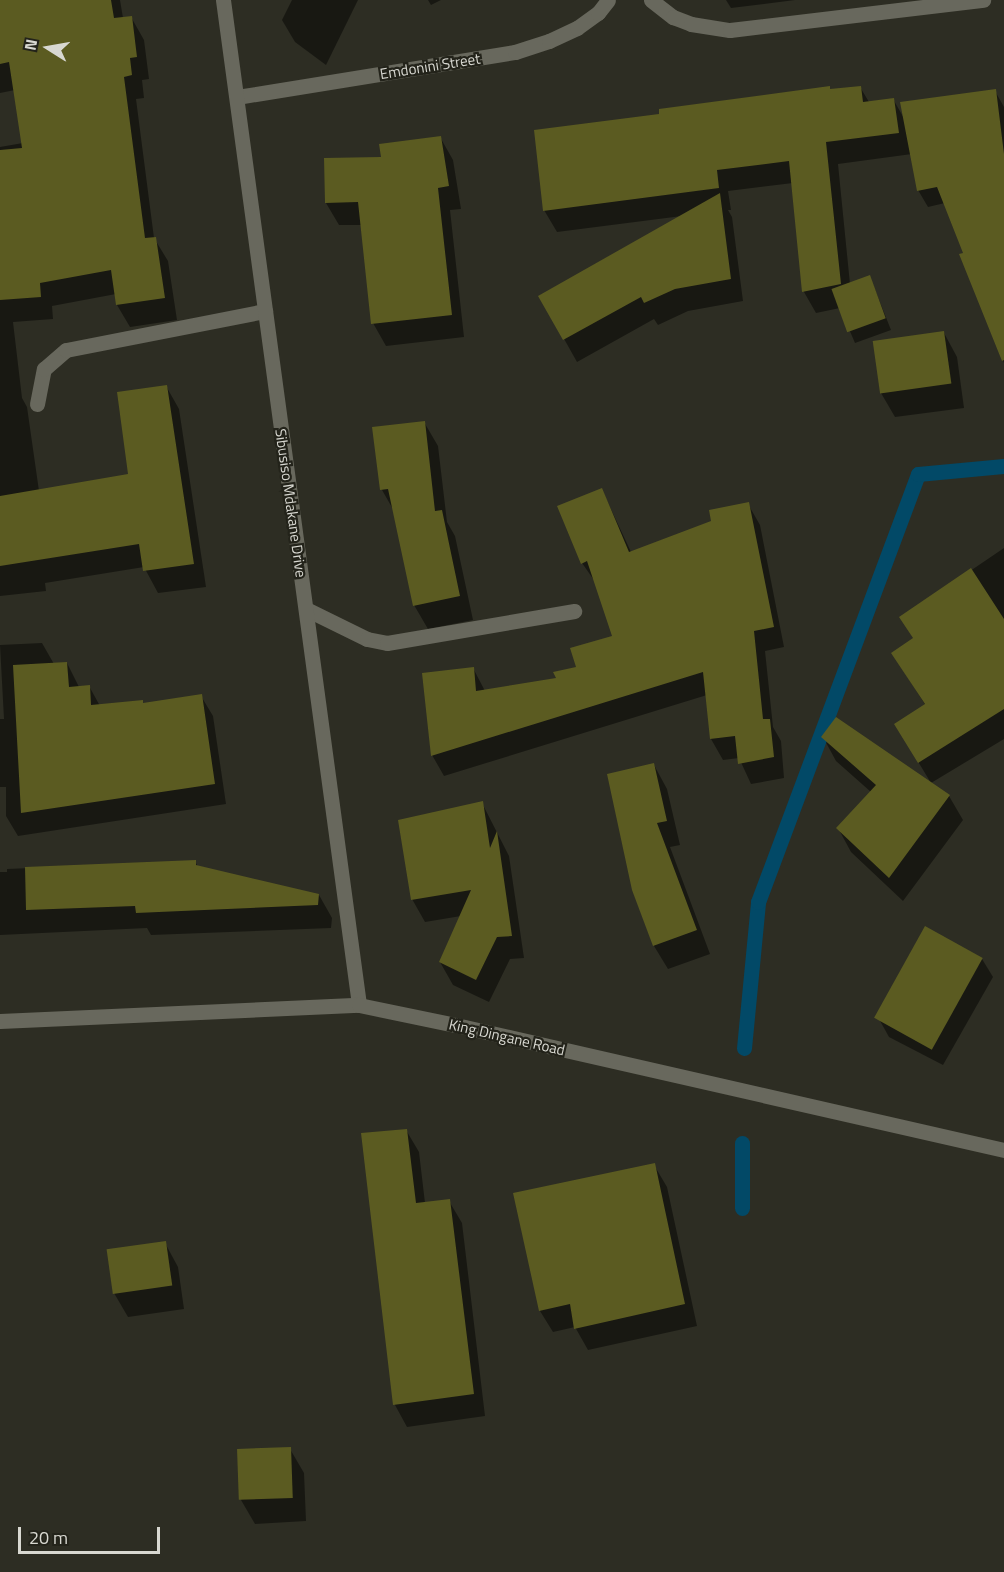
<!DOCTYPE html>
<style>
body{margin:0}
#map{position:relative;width:1004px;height:1572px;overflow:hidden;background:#2d2d23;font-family:"Titillium Web",sans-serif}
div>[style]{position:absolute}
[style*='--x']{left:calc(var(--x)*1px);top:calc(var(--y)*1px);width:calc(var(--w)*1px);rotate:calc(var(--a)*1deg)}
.shadow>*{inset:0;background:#0007}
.stream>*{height:15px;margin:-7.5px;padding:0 7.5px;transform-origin:7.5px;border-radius:7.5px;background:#024967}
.building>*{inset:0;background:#5b5b21;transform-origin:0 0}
.minor>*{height:15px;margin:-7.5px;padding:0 7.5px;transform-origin:7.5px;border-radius:7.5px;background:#68685d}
.tertiary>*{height:15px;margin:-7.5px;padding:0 7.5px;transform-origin:7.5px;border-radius:7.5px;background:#68685d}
span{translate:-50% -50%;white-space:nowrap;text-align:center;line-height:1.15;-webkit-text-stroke:4.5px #23231a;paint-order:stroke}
.street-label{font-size:15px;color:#d8d8d1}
.north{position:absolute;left:18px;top:18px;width:60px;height:60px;-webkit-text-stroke:4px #23231a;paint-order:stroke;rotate:281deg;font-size:16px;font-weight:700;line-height:24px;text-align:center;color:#d8d8d1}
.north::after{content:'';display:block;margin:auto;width:21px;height:27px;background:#d8d8d1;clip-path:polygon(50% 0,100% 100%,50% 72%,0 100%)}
.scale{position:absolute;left:18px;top:1527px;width:142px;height:27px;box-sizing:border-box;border:3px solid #d8d8d1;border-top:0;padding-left:8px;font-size:18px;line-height:21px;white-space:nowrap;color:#d8d8d1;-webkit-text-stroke:4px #23231a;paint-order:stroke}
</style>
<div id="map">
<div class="shadow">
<i style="clip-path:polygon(0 0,120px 0,123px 18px,131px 17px,144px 40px,149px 79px,142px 80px,144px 98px,136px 99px,154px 238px,168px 261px,177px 320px,130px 327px,117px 305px,116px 294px,52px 306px,53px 319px,13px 322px,22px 398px,27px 407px,39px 491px,130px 475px,166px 386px,179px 409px,206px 587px,158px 593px,144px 567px,45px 583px,46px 591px,0 596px,0 147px,23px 143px,15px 90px,0 93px)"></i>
<i style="clip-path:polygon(292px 0,358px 0,326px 65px,295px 42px,282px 20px)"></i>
<i style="clip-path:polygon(428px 0,441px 0,431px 5px)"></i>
<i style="clip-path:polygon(726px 0,795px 0,731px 8px)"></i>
<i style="clip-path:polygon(860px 87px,869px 102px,893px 99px,905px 120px,995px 91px,1004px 107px,1004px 363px,961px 255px,965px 253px,945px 203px,928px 207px,918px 190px,912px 154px,838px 164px,850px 284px,870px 277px,891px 330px,855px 343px,840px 308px,816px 313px,804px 292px,793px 183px,728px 191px,731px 210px,728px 210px,732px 217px,743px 301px,688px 311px,658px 325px,654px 319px,577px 362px,540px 296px,682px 216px,557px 232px,544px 210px,831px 91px)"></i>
<i style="clip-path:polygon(440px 137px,453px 160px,461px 209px,450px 210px,464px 337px,386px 346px,373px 323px,362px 225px,339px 225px,326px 203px)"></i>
<i style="clip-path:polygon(944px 333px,957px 357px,964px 408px,895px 417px,881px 393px)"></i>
<i style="clip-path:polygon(424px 422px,438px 446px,447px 522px,455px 536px,473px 620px,428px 629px,414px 605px,394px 511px,382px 490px)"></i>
<i style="clip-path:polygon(602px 490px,631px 552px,712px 522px,748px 504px,760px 525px,784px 647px,765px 651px,773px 727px,781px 741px,784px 778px,751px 784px,739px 758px,723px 760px,711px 739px,707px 695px,444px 776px,432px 755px,473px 668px,485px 691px,558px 679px,578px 668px,614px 637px,596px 583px,582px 563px)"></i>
<i style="clip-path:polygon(1004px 548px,1004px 739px,931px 783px,908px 745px,926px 706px,893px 654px,914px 639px,901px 618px)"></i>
<i style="clip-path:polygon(42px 643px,54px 664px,67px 663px,79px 687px,89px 686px,100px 706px,144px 704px,201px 696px,213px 716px,226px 804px,18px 836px,6px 816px,6px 787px,0 787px,0 719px,4px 719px,0 645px)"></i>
<i style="clip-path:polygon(823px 737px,949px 796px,963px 820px,903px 901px,851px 852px,838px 828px,871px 792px,836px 761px)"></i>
<i style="clip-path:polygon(654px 765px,667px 789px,680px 845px,670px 847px,710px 954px,668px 969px,654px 946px,633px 889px)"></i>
<i style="clip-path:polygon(482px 803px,509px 856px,524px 958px,510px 959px,489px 1002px,453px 985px,440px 962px,461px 916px,425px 922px,412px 899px)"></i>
<i style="clip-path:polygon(195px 861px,198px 867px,319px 895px,332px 918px,331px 928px,151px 935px,147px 928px,0 935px,0 872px,7px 872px,7px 869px)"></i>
<i style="clip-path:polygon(982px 959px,993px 977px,943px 1065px,889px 1037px,879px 1019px)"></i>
<i style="clip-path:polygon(406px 1130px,419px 1152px,425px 1203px,449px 1201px,462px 1223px,485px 1416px,407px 1427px,395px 1405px)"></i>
<i style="clip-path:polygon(654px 1165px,667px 1187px,697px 1326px,588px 1350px,575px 1327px,553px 1332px,540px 1311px)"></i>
<i style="clip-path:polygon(165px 1243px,178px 1267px,184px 1309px,128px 1317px,114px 1293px)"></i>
<i style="clip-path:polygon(290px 1449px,304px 1473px,306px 1521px,255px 1524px,241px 1500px)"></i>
</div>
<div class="stream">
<i style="--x:744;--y:1048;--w:147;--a:-84.5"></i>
<i style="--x:758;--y:902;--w:457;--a:-69.5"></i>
<i style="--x:918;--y:474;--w:86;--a:-5.3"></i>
<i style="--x:742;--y:1208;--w:65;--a:-90"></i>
</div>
<div class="building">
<i style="clip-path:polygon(0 0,111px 0,114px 18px,132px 16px,137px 57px,130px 58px,132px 75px,124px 77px,145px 238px,156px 237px,165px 298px,116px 305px,111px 270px,40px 283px,41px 297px,0 300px,0 150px,22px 148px,9px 62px,0 64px)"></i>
<i style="clip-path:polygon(830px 86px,830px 89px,861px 86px,863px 102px,894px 98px,899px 133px,826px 142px,841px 284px,802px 292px,789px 161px,717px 170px,719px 188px,543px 211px,534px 130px,659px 114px,659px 109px)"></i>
<i style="clip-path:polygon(996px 89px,1004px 154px,1004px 360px,1002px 361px,959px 254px,963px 253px,937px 187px,917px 191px,900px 102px)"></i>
<i style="clip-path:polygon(441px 136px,449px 186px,438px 188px,452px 315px,371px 324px,358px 202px,325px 203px,324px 158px,381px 157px,379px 144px)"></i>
<i style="clip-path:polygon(720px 193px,731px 279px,675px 289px,644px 303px,641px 297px,563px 340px,538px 296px)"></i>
<i style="left:870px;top:275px;width:46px;height:41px;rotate:70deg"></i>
<i style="left:944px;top:331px;width:53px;height:72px;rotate:82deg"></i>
<i style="clip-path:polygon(167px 385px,194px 564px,143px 571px,139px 544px,0 566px,0 496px,128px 474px,117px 392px)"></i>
<i style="clip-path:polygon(425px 421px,435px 511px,442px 510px,460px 596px,413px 606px,388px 489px,380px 490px,372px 427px)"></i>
<i style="clip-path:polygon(602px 488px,629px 552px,711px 521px,709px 510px,749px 502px,774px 627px,754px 631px,763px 719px,770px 719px,774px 757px,738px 764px,735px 736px,710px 739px,703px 672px,431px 756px,422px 673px,474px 667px,476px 691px,556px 678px,553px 672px,576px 667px,570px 648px,612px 636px,587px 561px,581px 564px,557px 506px)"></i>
<i style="clip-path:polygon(971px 568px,1004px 619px,1004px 709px,918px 763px,894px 724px,925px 704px,891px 653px,913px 638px,899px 617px)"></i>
<i style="clip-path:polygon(67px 662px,69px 687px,90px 685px,91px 705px,143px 700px,143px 703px,202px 694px,215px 784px,21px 813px,13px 665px)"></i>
<i style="clip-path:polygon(836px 717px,950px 795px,889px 878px,836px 828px,876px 785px,821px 737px)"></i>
<i style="clip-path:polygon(654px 763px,667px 821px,657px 823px,697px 930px,653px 946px,632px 890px,607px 774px)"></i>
<i style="clip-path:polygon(483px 801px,490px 848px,497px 831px,512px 936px,497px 937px,476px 980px,439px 962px,471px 890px,411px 900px,398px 820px)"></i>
<i style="clip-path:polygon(196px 860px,196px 865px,319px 894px,318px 905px,136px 913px,135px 906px,26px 910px,25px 867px)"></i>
<i style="left:925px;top:926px;width:66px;height:105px;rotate:29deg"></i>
<i style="clip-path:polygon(407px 1129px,416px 1203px,450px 1199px,474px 1394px,393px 1405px,361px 1133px)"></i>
<i style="clip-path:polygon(655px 1163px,685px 1304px,574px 1329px,570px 1304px,539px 1311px,513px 1193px)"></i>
<i style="left:166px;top:1241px;width:45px;height:60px;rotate:82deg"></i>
<i style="left:291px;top:1447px;width:51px;height:54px;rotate:88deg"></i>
</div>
<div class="minor">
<i style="--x:651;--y:0;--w:28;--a:38"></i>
<i style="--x:673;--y:17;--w:19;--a:21"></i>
<i style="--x:691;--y:24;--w:39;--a:9"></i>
<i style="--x:730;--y:30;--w:255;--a:-6.8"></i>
<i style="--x:237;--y:97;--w:282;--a:-9.2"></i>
<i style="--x:515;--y:52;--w:36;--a:-18"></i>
<i style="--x:549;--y:41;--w:31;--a:-25"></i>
<i style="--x:577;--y:28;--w:26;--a:-36"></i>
<i style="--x:598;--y:13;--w:16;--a:-52"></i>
<i style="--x:37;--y:404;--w:36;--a:-79"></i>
<i style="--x:44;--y:369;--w:29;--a:-41"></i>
<i style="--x:66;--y:350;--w:203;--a:-11.1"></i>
<i style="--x:306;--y:609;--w:68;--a:26.2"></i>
<i style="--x:367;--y:639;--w:20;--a:11"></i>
<i style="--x:387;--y:643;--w:190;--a:-9.7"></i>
</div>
<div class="tertiary">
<i style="--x:223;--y:0;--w:1014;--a:82.29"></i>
<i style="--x:0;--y:1021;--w:359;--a:-2.6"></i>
<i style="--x:359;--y:1005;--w:99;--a:11.7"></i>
<i style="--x:456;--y:1025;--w:562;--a:12.85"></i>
</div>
<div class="street-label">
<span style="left:430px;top:66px;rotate:-9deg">Emdonini Street</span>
<span style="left:291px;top:503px;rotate:82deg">Sibusiso Mdakane Drive</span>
<span style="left:507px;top:1037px;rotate:13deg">King Dingane Road</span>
</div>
<div class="north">N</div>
<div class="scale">20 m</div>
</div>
